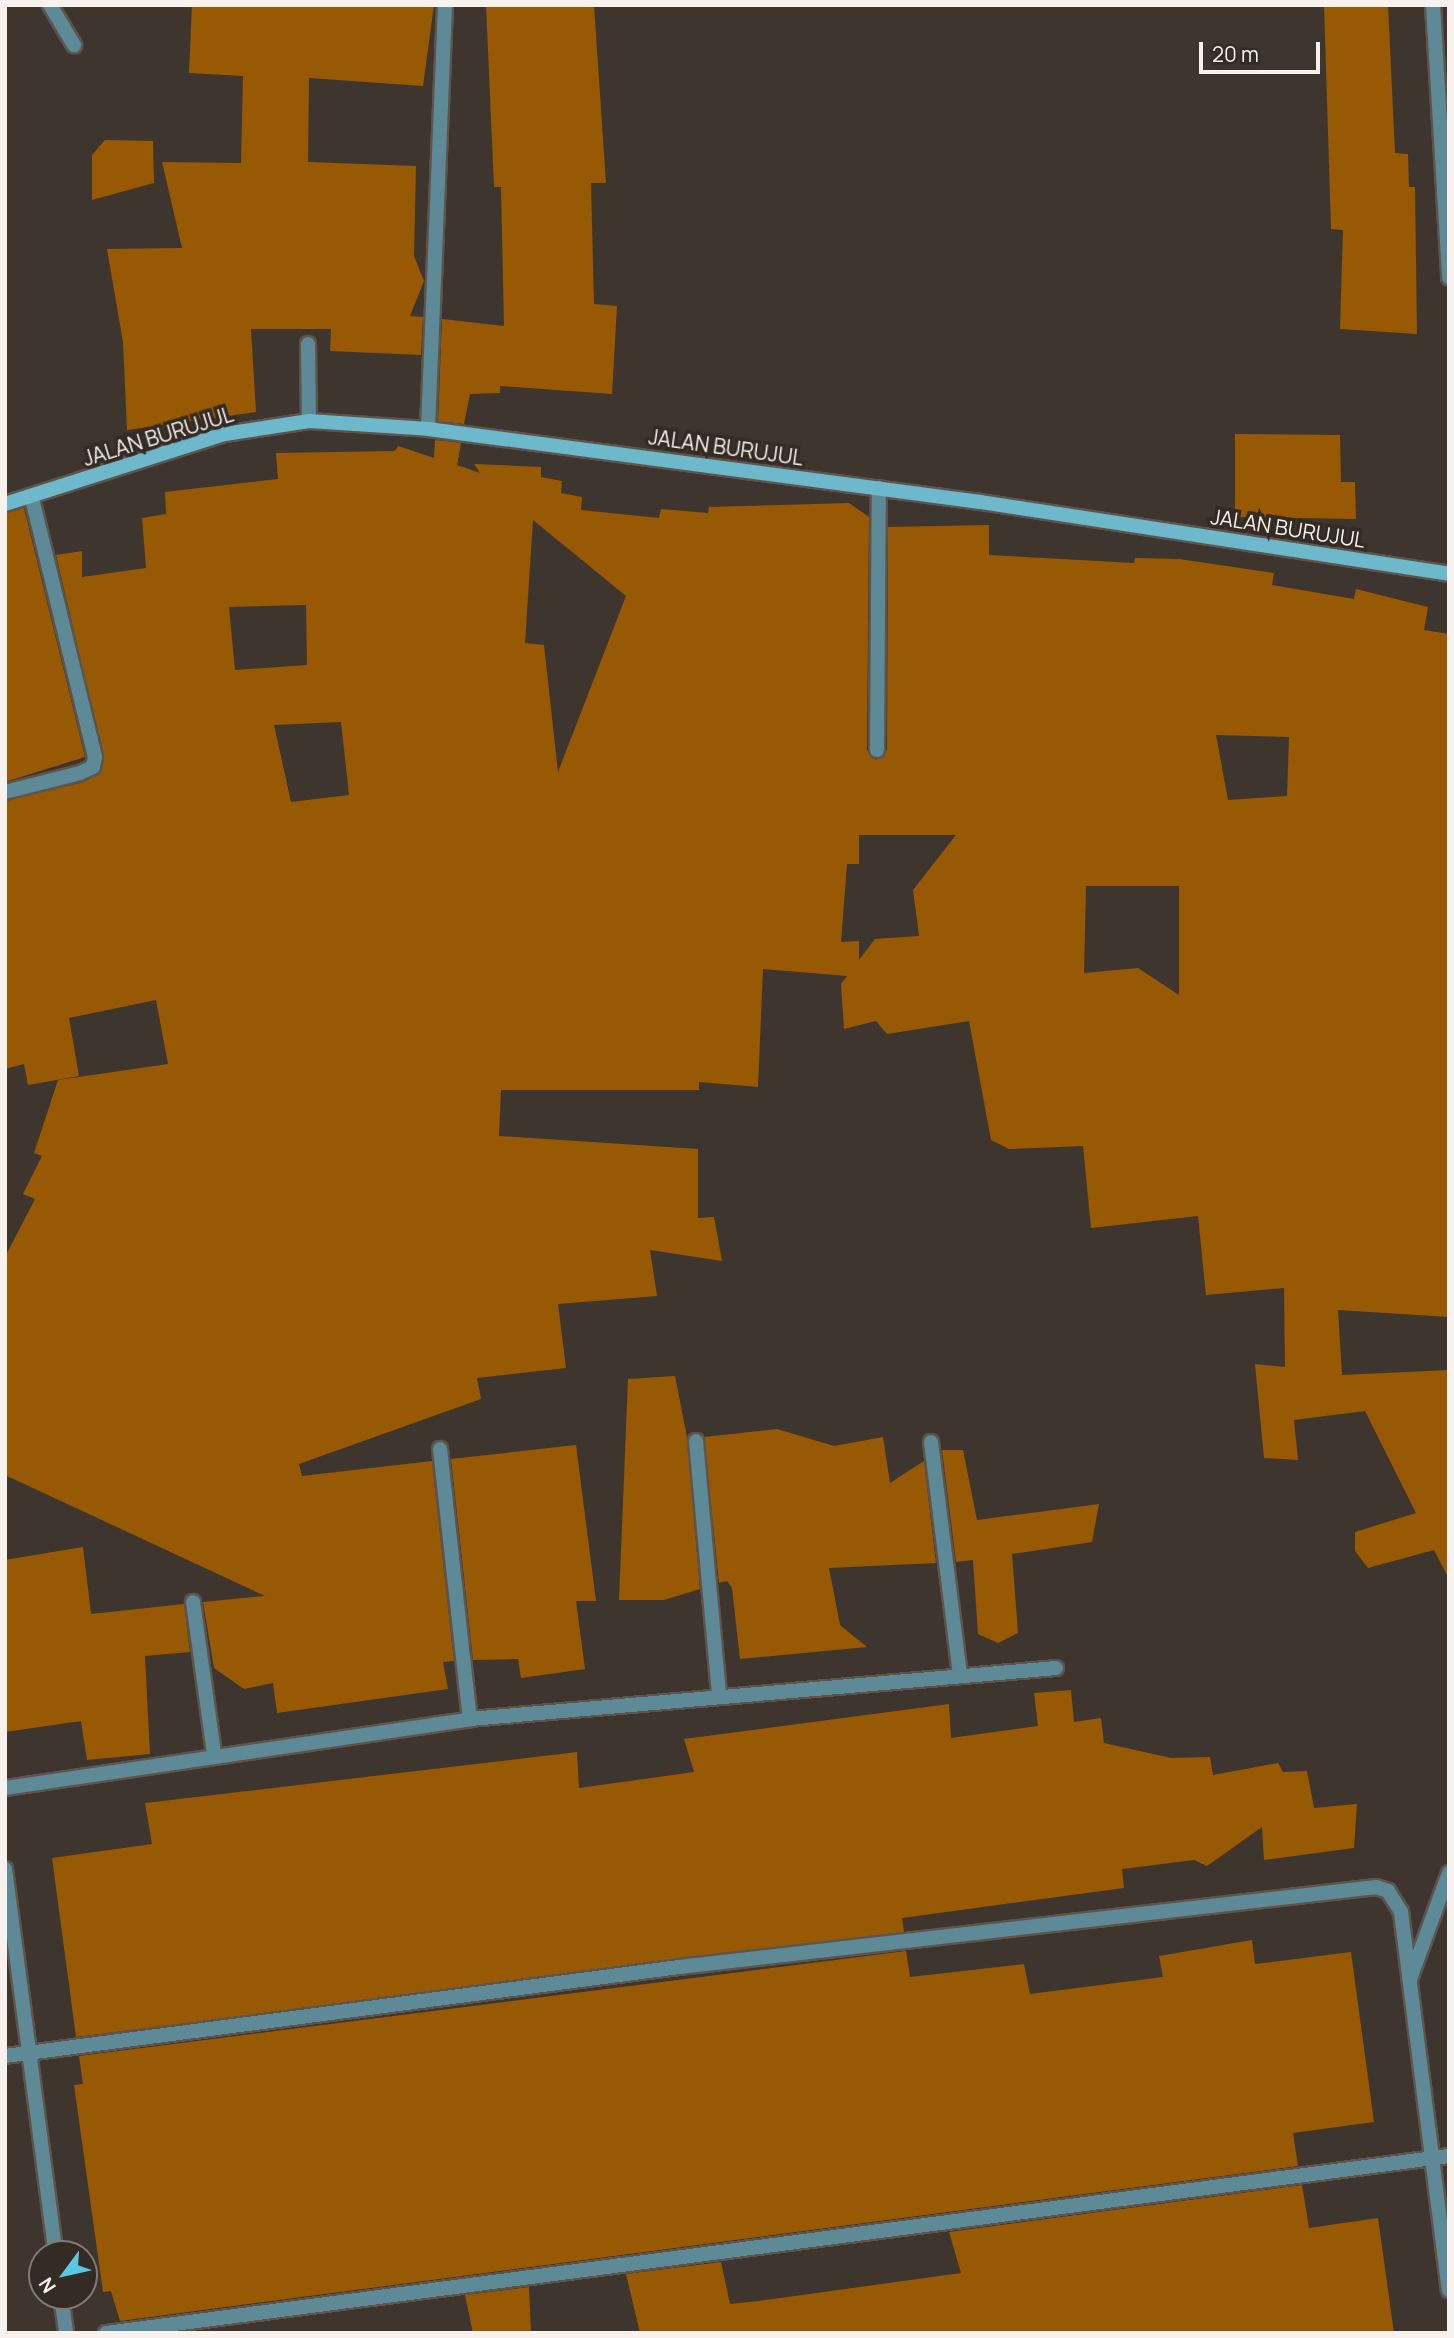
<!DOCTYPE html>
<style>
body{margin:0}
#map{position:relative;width:1454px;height:2338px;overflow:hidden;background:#3e362e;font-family:Manrope,sans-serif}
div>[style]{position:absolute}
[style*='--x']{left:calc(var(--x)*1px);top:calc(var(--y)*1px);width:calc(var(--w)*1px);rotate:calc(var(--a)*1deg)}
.building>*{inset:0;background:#985904}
.roads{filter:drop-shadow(2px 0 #5c544d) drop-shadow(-2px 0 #5c544d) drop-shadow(0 2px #5c544d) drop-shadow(0 -2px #5c544d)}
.lane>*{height:14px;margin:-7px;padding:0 7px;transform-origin:7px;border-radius:7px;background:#5d8a96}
.street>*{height:14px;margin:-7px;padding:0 7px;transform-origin:7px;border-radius:7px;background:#5d8a96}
.secondary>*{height:14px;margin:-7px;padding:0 7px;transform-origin:7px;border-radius:7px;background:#6db9cb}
span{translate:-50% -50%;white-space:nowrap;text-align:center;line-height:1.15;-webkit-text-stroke:7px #342c24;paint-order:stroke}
.street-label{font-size:21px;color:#f7f2ed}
.frame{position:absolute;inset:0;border:7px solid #f7f2ed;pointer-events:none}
.north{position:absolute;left:28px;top:2240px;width:70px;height:70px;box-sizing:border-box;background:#342c24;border:2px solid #827b74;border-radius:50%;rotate:237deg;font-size:19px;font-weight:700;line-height:28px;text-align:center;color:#f7f2ed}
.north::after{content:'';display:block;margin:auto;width:24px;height:32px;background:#58c9e3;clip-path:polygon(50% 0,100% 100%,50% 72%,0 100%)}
.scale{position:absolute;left:1199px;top:42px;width:121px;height:32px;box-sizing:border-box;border:4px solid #f7f2ed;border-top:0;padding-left:9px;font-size:21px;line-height:24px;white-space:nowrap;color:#f7f2ed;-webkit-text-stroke:5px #342c24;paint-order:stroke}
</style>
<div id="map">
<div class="building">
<i style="clip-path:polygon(192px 5px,434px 5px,423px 86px,309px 78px,308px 162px,416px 166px,414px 256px,424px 281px,410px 316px,423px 317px,421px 355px,330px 351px,331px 329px,251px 329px,256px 412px,127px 430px,123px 342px,107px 249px,182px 248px,162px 162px,241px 163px,243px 76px,189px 73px)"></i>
<i style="clip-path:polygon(486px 5px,594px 5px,606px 183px,591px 183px,594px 304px,617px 306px,612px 394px,500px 386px,500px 393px,470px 394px,464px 424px,438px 421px,442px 319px,504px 326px,501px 187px,494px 187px)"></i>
<i style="clip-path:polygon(1324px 5px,1388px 5px,1395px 153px,1408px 154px,1409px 187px,1415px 187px,1417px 334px,1340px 329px,1343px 230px,1331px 229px)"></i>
<i style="clip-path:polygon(105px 140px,153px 141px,154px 183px,92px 200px,92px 155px)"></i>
<i style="clip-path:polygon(1235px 434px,1340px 435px,1341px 482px,1355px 482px,1356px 519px,1235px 517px)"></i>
<i style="clip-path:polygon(evenodd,435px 440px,461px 443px,457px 465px,480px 473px,474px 464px,541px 467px,541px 477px,562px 481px,561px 493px,582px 497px,581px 510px,659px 518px,661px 509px,708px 513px,709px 507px,849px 503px,869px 517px,867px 750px,876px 760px,887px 750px,888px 527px,989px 525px,989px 555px,1134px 563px,1135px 558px,1179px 559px,1274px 573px,1272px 585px,1354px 599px,1356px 589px,1428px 607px,1424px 630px,1449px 634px,1449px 1317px,1338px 1310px,1342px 1375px,1449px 1370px,1449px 1579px,1434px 1550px,1368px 1568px,1355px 1551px,1355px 1532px,1416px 1513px,1365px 1411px,1294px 1420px,1298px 1460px,1264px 1458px,1255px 1364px,1285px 1367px,1284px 1288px,1206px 1295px,1198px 1216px,1091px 1228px,1083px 1146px,1009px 1149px,991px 1140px,969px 1021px,887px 1034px,876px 1021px,844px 1029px,841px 984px,847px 976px,763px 969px,758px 1087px,699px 1082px,699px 1090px,501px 1090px,499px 1136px,698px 1149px,698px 1218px,714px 1217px,722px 1261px,650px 1250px,657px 1296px,558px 1304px,566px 1368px,477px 1378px,481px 1399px,299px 1464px,302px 1476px,432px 1461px,454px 1661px,443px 1662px,448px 1689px,277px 1713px,273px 1683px,244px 1689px,214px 1668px,203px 1602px,265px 1596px,5px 1475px,5px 1257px,35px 1199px,23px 1194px,42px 1156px,34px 1153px,58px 1080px,168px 1064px,156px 1000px,69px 1018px,79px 1076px,28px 1085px,24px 1064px,5px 1069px,5px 801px,84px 782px,100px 773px,104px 759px,56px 555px,82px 551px,82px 577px,146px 568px,142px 518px,166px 514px,165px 492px,278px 479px,276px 453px,395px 451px,398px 446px,434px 458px,435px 440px,533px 520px,626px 596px,558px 772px,544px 645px,525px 643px,533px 520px,435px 440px,306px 605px,307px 665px,235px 670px,229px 607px,306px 605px,435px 440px,341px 722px,349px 795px,291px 802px,274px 725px,341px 722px,435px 440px,1216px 735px,1289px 737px,1287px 796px,1228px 800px,1216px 735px,435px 440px,859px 835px,956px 835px,913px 890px,919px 936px,875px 939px,859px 960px,859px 941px,841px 942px,847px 864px,859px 864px,859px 835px,435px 440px,1086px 886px,1179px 886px,1179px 995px,1138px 968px,1084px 973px,1086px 886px)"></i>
<i style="clip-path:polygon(24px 508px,85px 757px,5px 782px,5px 513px)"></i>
<i style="clip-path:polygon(675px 1376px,687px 1437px,700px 1589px,664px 1600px,619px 1600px,628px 1379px)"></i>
<i style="clip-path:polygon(777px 1429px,834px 1446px,883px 1437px,890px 1483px,924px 1461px,936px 1563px,829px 1568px,840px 1625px,867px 1647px,740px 1659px,732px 1588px,727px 1581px,719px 1583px,704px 1437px)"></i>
<i style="clip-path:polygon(576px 1445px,596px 1601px,576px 1601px,585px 1669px,521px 1678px,518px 1659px,473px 1660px,451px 1459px)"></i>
<i style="clip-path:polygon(942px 1450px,963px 1450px,977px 1520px,1099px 1504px,1092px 1542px,1012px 1554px,1018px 1633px,998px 1643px,978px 1634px,973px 1560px,956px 1562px)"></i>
<i style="clip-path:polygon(83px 1547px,91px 1614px,184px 1604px,190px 1652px,145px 1656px,150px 1754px,87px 1760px,81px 1721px,5px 1732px,5px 1560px)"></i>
<i style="clip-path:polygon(1071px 1690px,1074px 1722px,1101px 1718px,1104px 1743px,1171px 1758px,1210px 1757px,1213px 1775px,1278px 1763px,1283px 1772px,1307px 1771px,1314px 1808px,1357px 1804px,1354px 1848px,1264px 1860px,1262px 1827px,1207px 1866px,1194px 1860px,1122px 1869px,1124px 1888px,902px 1918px,904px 1932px,76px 2037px,52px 1858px,152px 1844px,145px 1803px,577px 1752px,579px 1788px,694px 1772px,684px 1739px,949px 1704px,951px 1738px,1038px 1726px,1034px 1693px)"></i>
<i style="clip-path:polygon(1252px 1940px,1255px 1964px,1351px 1952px,1374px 2122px,1293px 2133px,1298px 2166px,120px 2321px,111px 2291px,103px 2292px,74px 2085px,83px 2084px,79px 2056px,906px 1951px,910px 1977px,1024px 1964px,1030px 1994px,1163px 1977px,1159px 1956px)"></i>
<i style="clip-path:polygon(1302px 2185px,1309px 2228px,1378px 2218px,1394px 2333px,640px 2333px,626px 2274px,721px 2262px,730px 2304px,759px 2301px,961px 2273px,949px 2232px)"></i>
<i style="clip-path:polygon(529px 2287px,531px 2333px,473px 2333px,465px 2295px)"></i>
</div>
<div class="roads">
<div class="lane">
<i style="--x:308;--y:344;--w:77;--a:89.3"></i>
</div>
<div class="street">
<i style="--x:50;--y:5;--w:47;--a:59"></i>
<i style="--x:1433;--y:5;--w:273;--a:86.6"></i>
<i style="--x:428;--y:429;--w:424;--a:-87.7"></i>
<i style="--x:877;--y:750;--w:262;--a:-89.6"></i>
<i style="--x:5;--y:792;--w:77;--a:-14.2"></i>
<i style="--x:80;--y:773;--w:14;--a:-25"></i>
<i style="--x:93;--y:767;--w:10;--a:-79"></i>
<i style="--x:95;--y:757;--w:267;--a:-103.7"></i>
<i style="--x:696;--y:1441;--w:253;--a:84.8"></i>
<i style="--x:931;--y:1442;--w:234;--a:82.9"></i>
<i style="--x:440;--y:1449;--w:272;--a:83.7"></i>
<i style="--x:193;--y:1602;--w:153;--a:82.1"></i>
<i style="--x:5;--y:1788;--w:470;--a:-8.4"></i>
<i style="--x:470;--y:1719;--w:588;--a:-4.97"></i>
<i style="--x:5;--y:1869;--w:388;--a:82.5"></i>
<i style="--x:1410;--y:1979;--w:113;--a:-69.8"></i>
<i style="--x:5;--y:2056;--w:680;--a:-7.52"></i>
<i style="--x:679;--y:1967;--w:702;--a:-6.55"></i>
<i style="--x:1376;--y:1887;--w:13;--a:18"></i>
<i style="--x:1388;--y:1891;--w:25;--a:58"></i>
<i style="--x:1401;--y:1912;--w:381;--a:82.8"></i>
<i style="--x:61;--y:2296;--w:37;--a:82"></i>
<i style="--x:106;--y:2333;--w:1355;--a:-7.51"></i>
</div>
<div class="secondary">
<i style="--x:5;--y:504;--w:231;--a:-17.7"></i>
<i style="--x:225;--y:434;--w:85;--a:-8.8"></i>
<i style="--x:309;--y:421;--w:119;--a:3.8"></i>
<i style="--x:428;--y:429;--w:557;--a:7.53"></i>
<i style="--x:980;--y:502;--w:474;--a:8.7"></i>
</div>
</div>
<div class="street-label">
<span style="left:158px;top:436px;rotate:-17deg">JALAN BURUJUL</span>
<span style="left:726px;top:447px;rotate:8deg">JALAN BURUJUL</span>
<span style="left:1288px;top:528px;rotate:9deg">JALAN BURUJUL</span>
</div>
<div class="frame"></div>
<div class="north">N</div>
<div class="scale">20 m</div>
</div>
